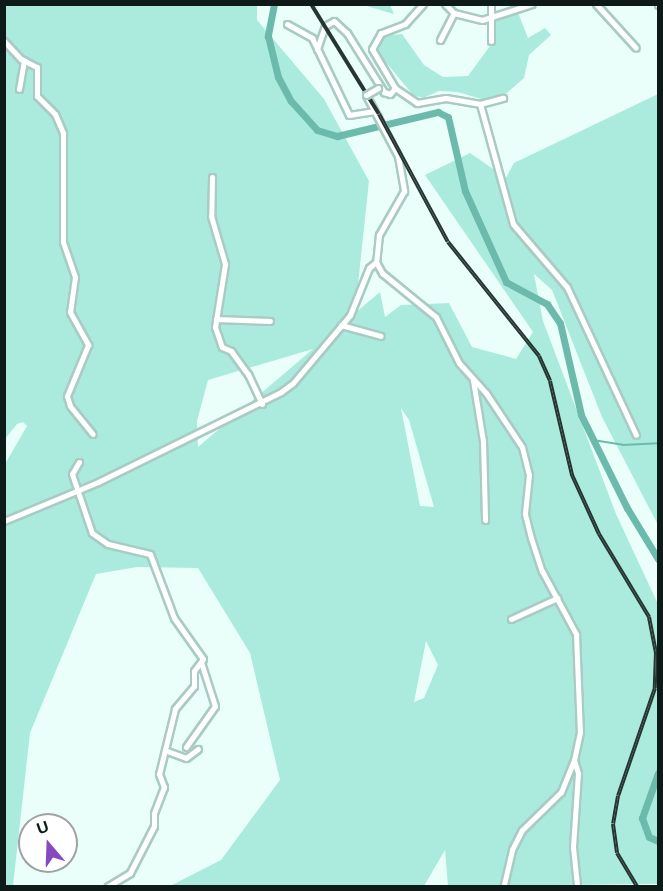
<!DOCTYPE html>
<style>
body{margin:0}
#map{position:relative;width:663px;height:891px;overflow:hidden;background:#eafffa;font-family:Helvetica,sans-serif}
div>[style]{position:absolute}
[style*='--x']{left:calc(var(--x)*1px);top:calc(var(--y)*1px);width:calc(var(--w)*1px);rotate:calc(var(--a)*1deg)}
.green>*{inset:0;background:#abebde}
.stream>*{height:1.5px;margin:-0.75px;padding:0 0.75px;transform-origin:0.75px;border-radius:0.75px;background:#6cbaab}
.river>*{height:7px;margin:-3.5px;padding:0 3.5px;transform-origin:3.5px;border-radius:3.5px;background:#6cbaab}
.roads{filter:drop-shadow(2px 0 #a9cbc3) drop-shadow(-2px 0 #a9cbc3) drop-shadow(0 2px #a9cbc3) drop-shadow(0 -2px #a9cbc3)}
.minor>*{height:5px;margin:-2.5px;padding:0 2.5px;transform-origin:2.5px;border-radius:2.5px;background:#fff}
.rail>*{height:4px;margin-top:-2px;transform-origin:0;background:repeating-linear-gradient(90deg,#fff 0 4.5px,#273532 0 9px);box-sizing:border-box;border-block:2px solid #273532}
.bridges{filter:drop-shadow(2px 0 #a9cbc3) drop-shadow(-2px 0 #a9cbc3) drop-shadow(0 2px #a9cbc3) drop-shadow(0 -2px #a9cbc3)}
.minor-bridge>*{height:5px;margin:-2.5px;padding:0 2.5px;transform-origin:2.5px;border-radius:2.5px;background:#fff}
span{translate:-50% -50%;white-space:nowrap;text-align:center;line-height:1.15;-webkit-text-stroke:4.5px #fff;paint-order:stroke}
.frame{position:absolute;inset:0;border:6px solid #0d1a17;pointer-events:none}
.north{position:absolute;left:18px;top:813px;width:60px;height:60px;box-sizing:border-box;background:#fff;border:2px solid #9ea3a2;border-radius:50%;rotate:341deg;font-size:16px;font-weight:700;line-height:24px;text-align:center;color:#0d1a17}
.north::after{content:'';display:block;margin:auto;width:21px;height:27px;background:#8649bf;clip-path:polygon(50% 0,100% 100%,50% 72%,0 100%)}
</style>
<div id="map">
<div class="green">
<i style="clip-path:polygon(evenodd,5px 5px,257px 5px,257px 20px,324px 99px,369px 181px,355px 313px,380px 292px,385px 317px,401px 305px,449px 303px,472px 347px,516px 359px,533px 332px,425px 175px,470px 153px,496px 171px,501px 187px,514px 163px,658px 94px,658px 525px,602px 417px,552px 290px,534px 274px,543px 321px,616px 514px,658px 604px,658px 884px,448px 886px,445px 850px,424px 886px,170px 886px,221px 860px,280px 780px,250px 653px,198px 568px,137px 567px,96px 574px,30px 733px,13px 886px,5px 886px,5px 464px,27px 426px,23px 422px,17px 424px,5px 439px,5px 5px,313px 349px,198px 447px,197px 421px,208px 380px,313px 349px,5px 5px,401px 408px,409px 420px,434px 507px,420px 506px,401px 408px,5px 5px,426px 641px,438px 665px,424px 698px,414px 702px,426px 641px)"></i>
<i style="clip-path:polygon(363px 5px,390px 5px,394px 14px)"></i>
<i style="clip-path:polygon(517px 10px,528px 38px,545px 28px,551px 35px,529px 55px,524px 78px,507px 93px,488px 101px,458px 92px,439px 91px,423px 98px,413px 95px,375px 49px,382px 36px,402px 34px,424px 65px,443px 77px,468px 76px,490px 46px,493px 20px)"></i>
</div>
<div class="stream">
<i style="--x:593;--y:440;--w:30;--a:9"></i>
<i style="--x:623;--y:445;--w:35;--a:-3"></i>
</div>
<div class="river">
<i style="--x:274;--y:4;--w:33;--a:101"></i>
<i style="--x:268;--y:36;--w:42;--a:76.3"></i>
<i style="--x:278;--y:77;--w:27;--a:62"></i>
<i style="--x:291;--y:101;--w:39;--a:48"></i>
<i style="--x:317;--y:130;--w:21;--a:17"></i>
<i style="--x:337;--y:136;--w:104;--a:-13.4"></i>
<i style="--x:438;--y:112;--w:11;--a:27"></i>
<i style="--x:448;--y:117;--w:76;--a:77.1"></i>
<i style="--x:465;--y:191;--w:100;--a:65.7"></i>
<i style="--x:506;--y:282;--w:47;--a:28.2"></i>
<i style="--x:547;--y:304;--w:23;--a:56"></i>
<i style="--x:560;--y:323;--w:94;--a:77.1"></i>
<i style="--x:581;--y:415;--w:104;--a:63.7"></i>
<i style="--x:627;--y:508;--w:60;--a:58.7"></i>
<i style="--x:658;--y:773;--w:48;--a:109.6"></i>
<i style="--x:642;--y:818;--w:20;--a:70"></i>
<i style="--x:649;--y:837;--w:10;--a:24"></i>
</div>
<div class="roads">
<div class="minor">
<i style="--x:423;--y:4;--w:27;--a:132"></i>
<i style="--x:405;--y:24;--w:26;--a:159"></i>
<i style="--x:381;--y:33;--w:18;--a:119"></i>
<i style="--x:372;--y:49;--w:45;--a:59.5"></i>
<i style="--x:395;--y:88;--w:27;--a:34"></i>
<i style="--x:417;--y:103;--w:29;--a:-10"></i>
<i style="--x:446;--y:98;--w:35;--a:10"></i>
<i style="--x:480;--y:104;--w:124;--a:74.6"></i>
<i style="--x:513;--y:224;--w:83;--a:49.4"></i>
<i style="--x:567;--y:287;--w:163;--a:65"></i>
<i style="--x:445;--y:4;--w:13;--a:45"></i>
<i style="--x:454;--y:13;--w:29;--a:14"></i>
<i style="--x:482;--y:20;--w:52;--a:-17.7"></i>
<i style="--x:596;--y:4;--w:59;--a:47.7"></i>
<i style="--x:658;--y:4;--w:1;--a:90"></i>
<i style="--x:287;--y:24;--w:29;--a:29"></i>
<i style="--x:312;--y:38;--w:85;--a:64.3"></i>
<i style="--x:349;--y:115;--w:24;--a:-9"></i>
<i style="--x:440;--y:40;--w:30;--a:-63"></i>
<i style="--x:4;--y:41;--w:25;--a:47"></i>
<i style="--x:21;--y:59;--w:18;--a:27"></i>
<i style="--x:37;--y:67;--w:29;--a:90"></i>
<i style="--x:37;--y:96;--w:25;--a:45"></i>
<i style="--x:55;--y:114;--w:21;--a:67"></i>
<i style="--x:63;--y:133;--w:109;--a:90"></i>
<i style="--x:63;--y:242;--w:37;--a:71"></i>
<i style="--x:75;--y:277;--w:35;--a:98"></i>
<i style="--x:70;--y:312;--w:38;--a:61"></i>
<i style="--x:88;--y:345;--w:55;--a:112.4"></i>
<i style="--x:67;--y:396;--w:10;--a:73"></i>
<i style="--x:70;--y:406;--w:36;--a:51"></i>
<i style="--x:491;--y:41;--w:37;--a:-90"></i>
<i style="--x:317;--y:49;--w:24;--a:-71"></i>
<i style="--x:325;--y:26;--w:10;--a:-29"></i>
<i style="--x:334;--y:21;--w:18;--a:43"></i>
<i style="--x:347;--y:33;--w:70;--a:57.9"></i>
<i style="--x:384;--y:92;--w:6;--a:18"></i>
<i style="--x:390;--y:94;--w:8;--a:-50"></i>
<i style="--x:19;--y:89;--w:29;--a:-80"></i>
<i style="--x:366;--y:95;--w:69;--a:62.3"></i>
<i style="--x:398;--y:156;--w:36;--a:80"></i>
<i style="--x:404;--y:191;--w:51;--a:119.6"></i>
<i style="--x:379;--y:235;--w:27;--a:96"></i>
<i style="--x:376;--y:262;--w:13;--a:61"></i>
<i style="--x:382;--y:273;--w:70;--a:39.2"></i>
<i style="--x:436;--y:317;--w:51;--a:63.4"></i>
<i style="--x:459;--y:363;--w:40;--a:48"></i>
<i style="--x:486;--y:393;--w:65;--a:56.3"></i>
<i style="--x:522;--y:447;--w:29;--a:76"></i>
<i style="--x:529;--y:475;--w:39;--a:96"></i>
<i style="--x:525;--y:514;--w:25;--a:76"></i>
<i style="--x:531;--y:538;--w:35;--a:72"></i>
<i style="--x:542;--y:571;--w:72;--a:61.6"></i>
<i style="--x:576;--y:634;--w:98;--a:87.7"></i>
<i style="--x:580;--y:732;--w:29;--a:102"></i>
<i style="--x:574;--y:760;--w:35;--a:112"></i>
<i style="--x:561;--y:792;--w:54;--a:135.7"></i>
<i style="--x:522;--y:830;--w:22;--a:117"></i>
<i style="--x:512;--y:850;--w:37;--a:103"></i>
<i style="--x:480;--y:104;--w:24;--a:-15"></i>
<i style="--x:212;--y:177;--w:39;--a:91"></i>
<i style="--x:211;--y:216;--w:50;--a:73.7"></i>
<i style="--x:225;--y:264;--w:64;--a:99"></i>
<i style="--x:215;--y:327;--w:21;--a:71"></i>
<i style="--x:222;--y:347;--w:10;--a:24"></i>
<i style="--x:231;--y:351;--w:29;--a:54"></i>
<i style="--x:248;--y:374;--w:33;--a:65"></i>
<i style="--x:216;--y:319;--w:54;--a:2.1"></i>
<i style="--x:341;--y:325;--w:41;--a:15.4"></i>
<i style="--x:473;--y:380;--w:62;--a:80.7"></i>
<i style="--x:483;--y:441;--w:79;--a:88.5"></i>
<i style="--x:79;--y:462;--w:14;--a:120"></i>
<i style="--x:72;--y:474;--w:62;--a:71.3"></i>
<i style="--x:92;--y:533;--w:19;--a:35"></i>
<i style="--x:108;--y:544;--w:43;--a:13.4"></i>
<i style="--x:150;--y:554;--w:68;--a:69.4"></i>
<i style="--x:174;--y:618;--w:50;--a:54.7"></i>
<i style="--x:203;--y:659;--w:15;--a:127"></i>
<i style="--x:194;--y:671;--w:15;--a:90"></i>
<i style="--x:194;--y:686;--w:30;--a:130"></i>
<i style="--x:175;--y:709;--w:67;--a:103.8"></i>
<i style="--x:159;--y:774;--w:14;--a:69"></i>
<i style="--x:164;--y:787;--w:28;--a:111"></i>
<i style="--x:154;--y:813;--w:13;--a:90"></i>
<i style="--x:154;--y:826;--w:53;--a:117.1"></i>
<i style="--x:130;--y:873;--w:26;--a:149"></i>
<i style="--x:4;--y:521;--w:102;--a:-22.5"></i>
<i style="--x:98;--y:482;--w:204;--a:-26.2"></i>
<i style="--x:281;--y:392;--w:15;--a:-37"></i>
<i style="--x:293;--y:383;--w:89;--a:-50"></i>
<i style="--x:350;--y:315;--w:51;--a:-68"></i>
<i style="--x:369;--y:268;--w:9;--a:-41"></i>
<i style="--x:511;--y:619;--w:51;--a:-24.5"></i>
<i style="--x:186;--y:747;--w:50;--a:-54.7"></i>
<i style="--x:215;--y:706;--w:46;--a:-107.7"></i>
<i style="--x:167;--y:751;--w:20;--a:20"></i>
<i style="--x:186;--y:758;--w:15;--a:-37"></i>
<i style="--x:574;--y:760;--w:14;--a:73"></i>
<i style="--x:578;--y:773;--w:74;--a:93.9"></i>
<i style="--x:573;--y:847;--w:39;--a:84"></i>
</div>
</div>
<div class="rail">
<i style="--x:311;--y:4;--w:129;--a:58.3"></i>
<i style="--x:379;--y:114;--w:145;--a:61.7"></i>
<i style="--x:448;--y:242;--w:146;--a:51.4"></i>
<i style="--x:539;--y:356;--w:27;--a:66"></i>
<i style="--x:550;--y:381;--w:97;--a:76.8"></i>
<i style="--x:572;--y:475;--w:65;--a:65.4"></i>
<i style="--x:599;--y:534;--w:97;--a:58.9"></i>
<i style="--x:649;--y:617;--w:36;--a:79"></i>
<i style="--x:656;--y:652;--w:36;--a:92"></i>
<i style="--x:655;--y:688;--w:114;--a:108.9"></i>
<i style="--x:618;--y:796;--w:28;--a:100"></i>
<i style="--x:613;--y:824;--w:29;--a:82"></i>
<i style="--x:617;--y:853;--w:39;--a:59"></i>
</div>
<div class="bridges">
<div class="minor-bridge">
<i style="--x:366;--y:95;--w:14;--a:-30"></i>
</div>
</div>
<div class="frame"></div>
<div class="north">U</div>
</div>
